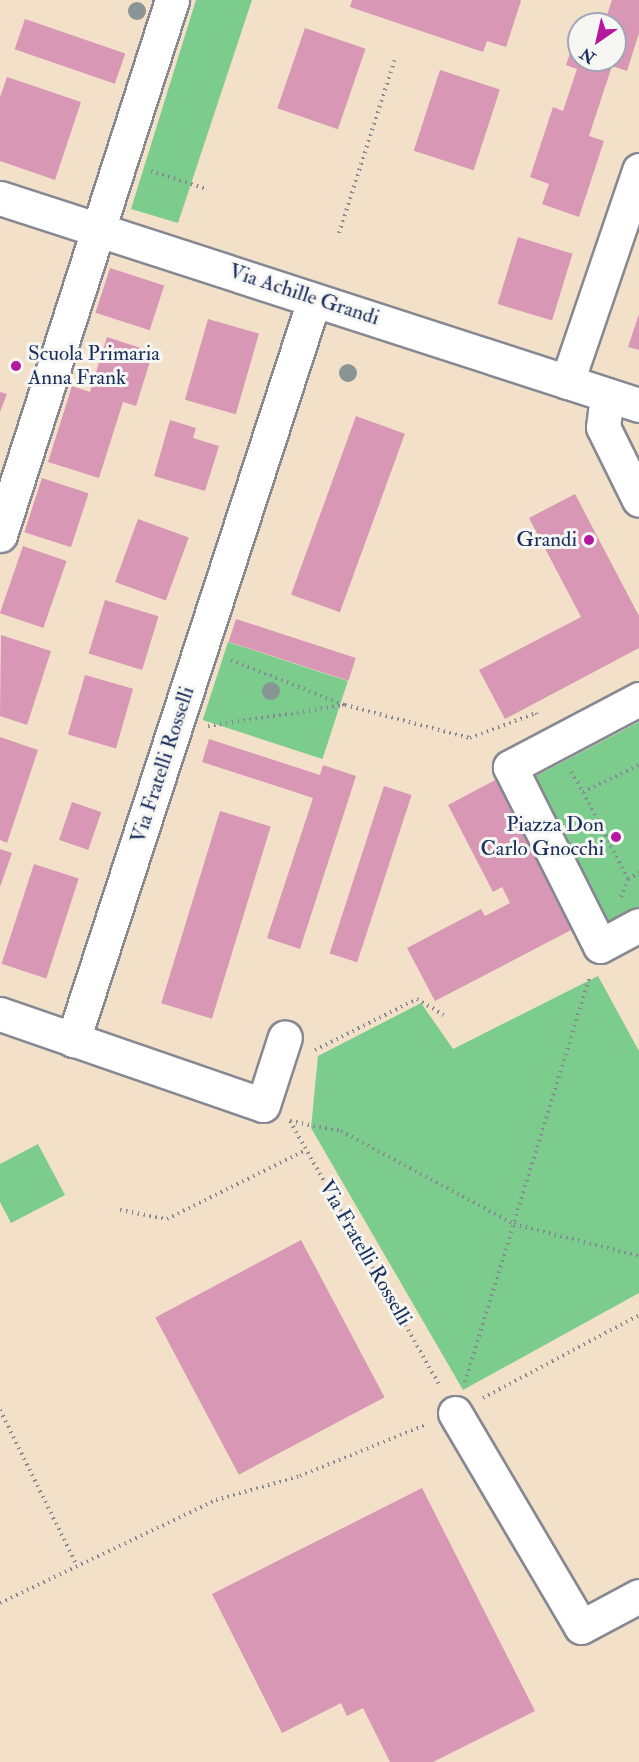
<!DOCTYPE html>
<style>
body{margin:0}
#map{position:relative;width:639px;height:1762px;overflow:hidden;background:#f2e1c8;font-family:"IM FELL Double Pica",serif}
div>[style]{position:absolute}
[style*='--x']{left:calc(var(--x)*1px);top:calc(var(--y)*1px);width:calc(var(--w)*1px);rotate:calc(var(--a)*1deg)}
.green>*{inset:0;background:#7ccd8d;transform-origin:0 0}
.building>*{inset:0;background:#d897b5;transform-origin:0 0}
.path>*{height:4px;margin-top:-2px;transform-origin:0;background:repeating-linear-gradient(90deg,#868893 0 1.5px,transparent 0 6px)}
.roads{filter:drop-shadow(2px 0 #868893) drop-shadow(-2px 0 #868893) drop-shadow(0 2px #868893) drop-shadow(0 -2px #868893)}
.minor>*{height:33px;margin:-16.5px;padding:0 16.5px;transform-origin:16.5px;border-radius:16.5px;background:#fff}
.trees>*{width:18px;height:18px;margin:-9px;border-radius:50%;background:#899594}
.dots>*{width:16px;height:16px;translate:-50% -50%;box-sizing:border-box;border:3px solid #f6f6f2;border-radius:50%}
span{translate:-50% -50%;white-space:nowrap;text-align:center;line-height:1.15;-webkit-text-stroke:6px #f6f6f2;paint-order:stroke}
.street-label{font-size:21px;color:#1b2f5e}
.poi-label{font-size:21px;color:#1b2f5e}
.left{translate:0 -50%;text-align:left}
.right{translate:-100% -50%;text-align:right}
.north{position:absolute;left:567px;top:12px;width:60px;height:60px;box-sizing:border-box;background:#f6f6f2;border:2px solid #9ea6b7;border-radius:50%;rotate:214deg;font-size:16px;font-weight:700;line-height:24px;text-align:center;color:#1b2f5e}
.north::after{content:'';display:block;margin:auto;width:21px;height:27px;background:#b5179e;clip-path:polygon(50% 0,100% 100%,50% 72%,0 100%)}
</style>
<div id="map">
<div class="green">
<i style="clip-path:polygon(196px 0,252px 0,178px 223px,131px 209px)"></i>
<i style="left:228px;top:642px;width:126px;height:82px;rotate:18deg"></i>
<i style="clip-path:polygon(639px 722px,639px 910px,609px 925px,534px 777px)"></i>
<i style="clip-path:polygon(598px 976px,639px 1051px,639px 1293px,463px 1390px,311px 1128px,318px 1056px,421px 1003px,453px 1049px)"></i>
<i style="clip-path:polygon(38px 1144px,65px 1195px,11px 1223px,0 1202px,0 1164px)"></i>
</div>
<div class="building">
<i style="clip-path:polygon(352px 0,520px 0,521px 1px,506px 47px,487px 41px,483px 52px,350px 7px)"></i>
<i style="clip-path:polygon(612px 0,639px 0,639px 33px,627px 71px,612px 66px,589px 136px,604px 141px,579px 217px,542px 204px,549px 184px,530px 177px,553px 107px,563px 111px,577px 69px,566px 65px,579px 28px,579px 60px,615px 60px,615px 24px,604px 24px)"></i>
<i style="clip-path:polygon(582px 17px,601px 24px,580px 24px)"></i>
<i style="left:25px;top:19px;width:106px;height:32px;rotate:19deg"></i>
<i style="left:305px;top:28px;width:64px;height:85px;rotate:19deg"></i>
<i style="left:440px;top:70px;width:63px;height:85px;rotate:18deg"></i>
<i style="clip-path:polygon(7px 77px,81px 102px,55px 180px,0 161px,0 97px)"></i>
<i style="left:518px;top:237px;width:57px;height:70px;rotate:17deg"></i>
<i style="left:110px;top:268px;width:57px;height:47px;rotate:18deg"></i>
<i style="clip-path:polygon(639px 314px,639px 350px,628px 347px)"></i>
<i style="left:208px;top:319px;width:53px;height:84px;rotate:16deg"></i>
<i style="clip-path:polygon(107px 337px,153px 352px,136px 406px,123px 402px,99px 478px,48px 462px,72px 386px,90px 392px)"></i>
<i style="clip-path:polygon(0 392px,7px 394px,0 412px)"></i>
<i style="left:356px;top:416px;width:52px;height:190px;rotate:20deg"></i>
<i style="clip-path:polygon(170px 420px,196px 428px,193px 438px,219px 446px,205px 491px,154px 476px)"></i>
<i style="left:42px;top:478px;width:49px;height:57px;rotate:18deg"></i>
<i style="clip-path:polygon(575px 494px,639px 616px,639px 648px,505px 719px,479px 670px,581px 617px,529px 518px)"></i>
<i style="left:138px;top:519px;width:54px;height:67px;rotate:20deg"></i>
<i style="left:23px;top:546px;width:46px;height:71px;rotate:19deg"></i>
<i style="left:105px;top:600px;width:56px;height:56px;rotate:17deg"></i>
<i style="left:236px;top:619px;width:126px;height:24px;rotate:18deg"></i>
<i style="clip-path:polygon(1px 635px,51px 651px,27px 725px,0 716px)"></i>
<i style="left:85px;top:675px;width:50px;height:62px;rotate:16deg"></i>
<i style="clip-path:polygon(0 737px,38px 750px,7px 843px,0 840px)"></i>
<i style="clip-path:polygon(209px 739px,320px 775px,323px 765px,356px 776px,300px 949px,267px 938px,313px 798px,202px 762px)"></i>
<i style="clip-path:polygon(497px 779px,575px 928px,435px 1001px,407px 948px,481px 909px,485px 916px,510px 903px,502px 887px,493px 892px,448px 805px)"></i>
<i style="left:384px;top:786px;width:29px;height:176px;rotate:18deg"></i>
<i style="left:72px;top:802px;width:31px;height:40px;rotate:19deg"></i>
<i style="left:220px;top:811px;width:53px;height:201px;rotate:17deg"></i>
<i style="clip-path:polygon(0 849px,12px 853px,0 887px)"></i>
<i style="left:34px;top:864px;width:47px;height:105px;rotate:18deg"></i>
<i style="left:301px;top:1240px;width:178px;height:165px;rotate:62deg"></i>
<i style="clip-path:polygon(422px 1488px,535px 1711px,433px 1762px,390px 1762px,363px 1708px,347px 1716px,341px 1703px,282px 1733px,212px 1594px)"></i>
</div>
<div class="path">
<i style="--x:151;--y:171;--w:59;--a:17.8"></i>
<i style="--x:339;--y:233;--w:183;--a:-72.2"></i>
<i style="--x:231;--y:660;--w:122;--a:21.7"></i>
<i style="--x:208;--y:726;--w:139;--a:-8.7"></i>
<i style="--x:345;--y:705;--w:129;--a:14.8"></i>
<i style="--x:470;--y:738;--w:71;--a:-20.7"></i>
<i style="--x:536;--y:713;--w:4;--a:63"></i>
<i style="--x:571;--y:772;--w:23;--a:59"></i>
<i style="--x:628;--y:879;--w:13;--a:-29"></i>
<i style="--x:621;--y:897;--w:19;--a:-69"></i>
<i style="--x:628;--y:879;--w:98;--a:-117.3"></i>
<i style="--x:583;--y:792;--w:62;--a:-25.7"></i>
<i style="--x:315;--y:1050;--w:114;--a:-26.6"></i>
<i style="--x:417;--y:999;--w:31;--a:31"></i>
<i style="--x:290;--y:1121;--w:52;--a:11.1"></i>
<i style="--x:341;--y:1131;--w:196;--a:28.3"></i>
<i style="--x:514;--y:1224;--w:129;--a:14.4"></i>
<i style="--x:290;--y:1121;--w:305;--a:60.5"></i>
<i style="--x:120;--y:1210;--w:48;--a:10.8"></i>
<i style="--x:167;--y:1219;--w:155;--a:-26.4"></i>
<i style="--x:465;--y:1382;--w:425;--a:-72.9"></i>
<i style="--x:483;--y:1398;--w:177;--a:-28"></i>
<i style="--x:0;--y:1410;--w:174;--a:63.7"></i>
<i style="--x:0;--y:1603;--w:239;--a:-25.5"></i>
<i style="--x:216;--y:1500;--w:87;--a:-15.9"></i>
<i style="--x:300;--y:1476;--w:135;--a:-22.2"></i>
</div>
<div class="roads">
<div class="minor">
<i style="--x:0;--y:198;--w:672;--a:17.95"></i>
<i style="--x:567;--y:382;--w:224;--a:-71.2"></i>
<i style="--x:607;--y:395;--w:32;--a:97"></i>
<i style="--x:603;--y:427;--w:81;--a:63.7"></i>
<i style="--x:0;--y:535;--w:562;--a:-72.18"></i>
<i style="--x:639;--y:699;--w:146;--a:152.2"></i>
<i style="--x:510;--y:767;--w:200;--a:63.3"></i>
<i style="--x:600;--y:946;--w:44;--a:-28.3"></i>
<i style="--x:0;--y:1014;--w:278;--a:19.1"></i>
<i style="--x:263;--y:1105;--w:71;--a:-72.1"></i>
<i style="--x:73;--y:1040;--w:778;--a:-71.96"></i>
<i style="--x:455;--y:1413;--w:248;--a:59.5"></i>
<i style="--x:581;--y:1627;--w:66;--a:-28.1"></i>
</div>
</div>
<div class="trees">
<i style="left:137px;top:11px"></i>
<i style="left:348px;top:373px"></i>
<i style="left:271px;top:691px"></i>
</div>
<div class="dots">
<i style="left:16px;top:366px;background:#b5179e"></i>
<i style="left:589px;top:540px;background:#b5179e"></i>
<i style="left:616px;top:837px;background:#b5179e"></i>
</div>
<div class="street-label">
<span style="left:304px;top:295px;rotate:18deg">Via Achille Grandi</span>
<span style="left:163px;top:765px;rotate:-72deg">Via Fratelli Rosselli</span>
<span style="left:365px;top:1253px;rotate:60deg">Via Fratelli Rosselli</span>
</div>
<div class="poi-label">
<span class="left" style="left:28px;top:366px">Scuola Primaria<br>Anna Frank</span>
<span class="right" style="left:577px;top:540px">Grandi</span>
<span class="right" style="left:604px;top:837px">Piazza Don<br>Carlo Gnocchi</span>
</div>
<div class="north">N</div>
</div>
